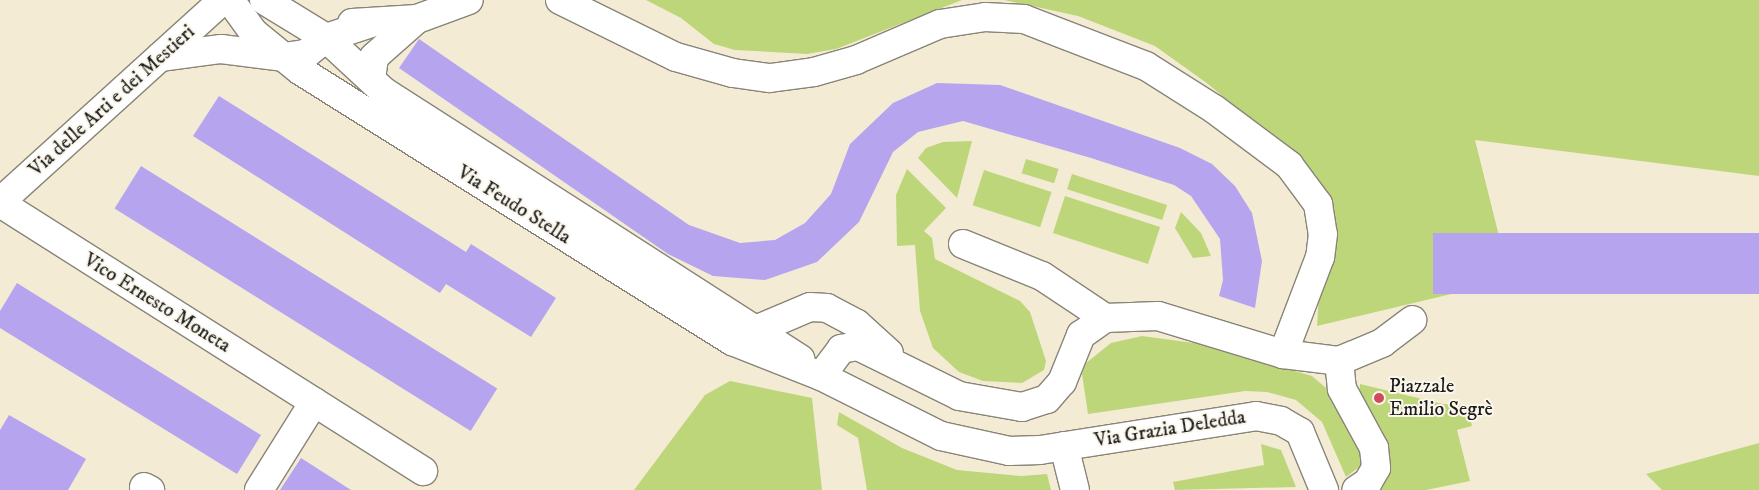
<!DOCTYPE html>
<meta charset="utf-8">
<style>
body{margin:0}
#map{position:relative;width:1759px;height:490px;overflow:hidden;background:#f4ebd4;font-family:"IM FELL DW Pica",serif}
div>[style]{position:absolute}
[style*='--x']{left:calc(var(--x)*1px);top:calc(var(--y)*1px);width:calc(var(--w)*1px);rotate:calc(var(--a)*1deg)}
.green>*{inset:0;background:#bed67a;transform-origin:0 0}
.building>*{inset:0;background:#b6a4ef;transform-origin:0 0}
.roads{filter:drop-shadow(1px 0 #888478) drop-shadow(-1px 0 #888478) drop-shadow(0 1px #888478) drop-shadow(0 -1px #888478)}
.street>*{height:28px;margin:-14px;padding:0 14px;transform-origin:14px;border-radius:14px;background:#fff}
.secondary>*{height:28px;margin:-14px;padding:0 14px;transform-origin:14px;border-radius:14px;background:#fff}
.dots>*{width:14px;height:14px;translate:-50% -50%;box-sizing:border-box;border:2px solid #fbf7ec;border-radius:50%}
span{translate:-50% -50%;white-space:nowrap;text-align:center;line-height:1.15;-webkit-text-stroke:4px #fbf7ec;paint-order:stroke}
.street-label{font-size:20px;color:#1c1c1c}
.poi-label{font-size:20px;color:#1c1c1c}
.left{translate:0 -50%;text-align:left}
</style>
<div id="map">
<div class="green">
<i style="clip-path:polygon(646px 0,962px 0,836px 49px,807px 54px,735px 50px,714px 44px,681px 18px)"></i>
<i style="clip-path:polygon(1004px 0,1759px 0,1759px 176px,1475px 140px,1510px 280px,1317px 326px,1325px 199px,1316px 175px,1208px 84px,1155px 46px,1078px 16px)"></i>
<i style="clip-path:polygon(972px 141px,966px 164px,957px 198px,918px 158px,926px 148px,943px 142px)"></i>
<i style="left:1026px;top:159px;width:34px;height:15px;rotate:17deg"></i>
<i style="clip-path:polygon(907px 169px,946px 208px,924px 231px,932px 238px,935px 259px,1020px 301px,1030px 312px,1046px 361px,1044px 370px,1022px 383px,983px 381px,959px 372px,933px 348px,920px 311px,915px 245px,897px 246px,896px 195px)"></i>
<i style="left:984px;top:170px;width:71px;height:37px;rotate:18deg"></i>
<i style="left:1072px;top:174px;width:100px;height:16px;rotate:18deg"></i>
<i style="left:1065px;top:196px;width:100px;height:39px;rotate:18deg"></i>
<i style="clip-path:polygon(1181px 212px,1201px 233px,1211px 256px,1193px 258px,1175px 228px)"></i>
<i style="clip-path:polygon(1142px 336px,1201px 344px,1312px 376px,1326px 388px,1345px 419px,1360px 448px,1362px 465px,1346px 477px,1322px 422px,1296px 400px,1267px 392px,1245px 391px,1088px 414px,1082px 374px,1086px 363px,1111px 343px)"></i>
<i style="clip-path:polygon(730px 381px,812px 398px,822px 490px,634px 490px,705px 395px)"></i>
<i style="clip-path:polygon(1360px 384px,1443px 404px,1467px 405px,1472px 426px,1457px 430px,1470px 481px,1426px 490px,1379px 490px,1388px 465px,1387px 447px,1382px 430px,1359px 400px)"></i>
<i style="clip-path:polygon(839px 412px,902px 448px,957px 470px,1021px 476px,1047px 474px,1051px 490px,867px 490px,858px 438px,837px 425px)"></i>
<i style="clip-path:polygon(1759px 443px,1759px 490px,1662px 490px,1646px 474px)"></i>
<i style="clip-path:polygon(1261px 444px,1281px 450px,1296px 487px,1175px 490px,1173px 482px,1264px 465px)"></i>
</div>
<div class="building">
<i style="clip-path:polygon(419px 39px,689px 225px,740px 243px,775px 240px,805px 223px,831px 194px,850px 144px,893px 103px,937px 83px,1000px 85px,1180px 148px,1212px 164px,1235px 186px,1252px 213px,1262px 261px,1255px 308px,1219px 296px,1223px 280px,1220px 239px,1191px 196px,1174px 185px,1091px 158px,963px 121px,918px 132px,893px 152px,859px 222px,817px 262px,765px 280px,713px 276px,668px 254px,399px 68px)"></i>
<i style="clip-path:polygon(219px 96px,466px 252px,471px 244px,556px 298px,531px 337px,446px 284px,440px 293px,193px 136px)"></i>
<i style="left:141px;top:166px;width:420px;height:50px;rotate:32deg"></i>
<i style="left:1759px;top:233px;width:61px;height:326px;rotate:90deg"></i>
<i style="clip-path:polygon(17px 283px,261px 435px,237px 474px,0 328px,0 311px)"></i>
<i style="clip-path:polygon(9px 415px,86px 459px,68px 490px,0 490px,0 430px)"></i>
<i style="clip-path:polygon(301px 458px,351px 490px,280px 490px)"></i>
</div>
<div class="roads">
<div class="street">
<i style="--x:230;--y:0;--w:41;--a:54"></i>
<i style="--x:254;--y:33;--w:60;--a:39"></i>
<i style="--x:301;--y:71;--w:509;--a:32.07"></i>
<i style="--x:732;--y:341;--w:96;--a:21.5"></i>
<i style="--x:821;--y:376;--w:134;--a:26.6"></i>
<i style="--x:941;--y:436;--w:70;--a:12.4"></i>
<i style="--x:1009;--y:451;--w:31;--a:-2"></i>
<i style="--x:1040;--y:450;--w:219;--a:-8.9"></i>
<i style="--x:1256;--y:416;--w:25;--a:11"></i>
<i style="--x:1281;--y:421;--w:22;--a:30"></i>
<i style="--x:1300;--y:432;--w:63;--a:67.5"></i>
<i style="--x:264;--y:0;--w:73;--a:31.5"></i>
<i style="--x:326;--y:38;--w:78;--a:42.9"></i>
<i style="--x:383;--y:91;--w:496;--a:32.7"></i>
<i style="--x:560;--y:0;--w:129;--a:26.2"></i>
<i style="--x:676;--y:57;--w:59;--a:15.7"></i>
<i style="--x:733;--y:73;--w:37;--a:8"></i>
<i style="--x:770;--y:78;--w:44;--a:-7.8"></i>
<i style="--x:814;--y:72;--w:44;--a:-15.9"></i>
<i style="--x:856;--y:60;--w:91;--a:-23.2"></i>
<i style="--x:940;--y:24;--w:46;--a:-8.8"></i>
<i style="--x:985;--y:17;--w:39;--a:3"></i>
<i style="--x:1024;--y:19;--w:131;--a:21.1"></i>
<i style="--x:1146;--y:66;--w:80;--a:32.3"></i>
<i style="--x:1214;--y:109;--w:94;--a:36.7"></i>
<i style="--x:1289;--y:165;--w:49;--a:53.4"></i>
<i style="--x:1318;--y:204;--w:30;--a:81"></i>
<i style="--x:1323;--y:234;--w:23;--a:97"></i>
<i style="--x:1320;--y:257;--w:104;--a:110.9"></i>
<i style="--x:352;--y:23;--w:65;--a:-3.5"></i>
<i style="--x:417;--y:19;--w:55;--a:-20.1"></i>
<i style="--x:160;--y:57;--w:62;--a:-7.5"></i>
<i style="--x:221;--y:49;--w:64;--a:7.2"></i>
<i style="--x:284;--y:57;--w:22;--a:-8"></i>
<i style="--x:306;--y:54;--w:26;--a:-39"></i>
<i style="--x:326;--y:38;--w:47;--a:-18.4"></i>
<i style="--x:371;--y:79;--w:22;--a:-82"></i>
<i style="--x:374;--y:57;--w:57;--a:-41.5"></i>
<i style="--x:0;--y:203;--w:501;--a:32.36"></i>
<i style="--x:963;--y:244;--w:85;--a:22.1"></i>
<i style="--x:1042;--y:276;--w:76;--a:33.7"></i>
<i style="--x:758;--y:329;--w:56;--a:-22.9"></i>
<i style="--x:810;--y:307;--w:17;--a:3"></i>
<i style="--x:827;--y:308;--w:34;--a:28"></i>
<i style="--x:857;--y:324;--w:43;--a:42.2"></i>
<i style="--x:1339;--y:361;--w:28;--a:84"></i>
<i style="--x:1342;--y:389;--w:67;--a:61.5"></i>
<i style="--x:1374;--y:448;--w:20;--a:84"></i>
<i style="--x:1376;--y:468;--w:16;--a:120"></i>
<i style="--x:1368;--y:482;--w:14;--a:146"></i>
<i style="--x:821;--y:376;--w:34;--a:-53"></i>
<i style="--x:841;--y:349;--w:17;--a:-10"></i>
<i style="--x:858;--y:346;--w:113;--a:26.3"></i>
<i style="--x:959;--y:396;--w:64;--a:9.9"></i>
<i style="--x:1022;--y:407;--w:26;--a:-18"></i>
<i style="--x:1047;--y:399;--w:23;--a:-49"></i>
<i style="--x:1062;--y:382;--w:51;--a:-68"></i>
<i style="--x:1081;--y:335;--w:29;--a:-35"></i>
<i style="--x:1105;--y:318;--w:53;--a:-2.2"></i>
<i style="--x:1158;--y:316;--w:131;--a:16.9"></i>
<i style="--x:1283;--y:354;--w:56;--a:7.1"></i>
<i style="--x:1339;--y:361;--w:47;--a:-22.7"></i>
<i style="--x:1382;--y:343;--w:38;--a:-37"></i>
<i style="--x:1064;--y:446;--w:45;--a:76"></i>
<i style="--x:144;--y:487;--w:7;--a:27"></i>
<i style="--x:259;--y:490;--w:104;--a:-58"></i>
</div>
<div class="secondary">
<i style="--x:0;--y:202;--w:301;--a:-42.2"></i>
</div>
</div>
<div class="dots">
<i style="left:1379px;top:398px;background:#d1495b"></i>
</div>
<div class="street-label">
<span style="left:112px;top:101px;rotate:-42deg">Via delle Arti e dei Mestieri</span>
<span style="left:514px;top:205px;rotate:32deg">Via Feudo Stella</span>
<span style="left:157px;top:303px;rotate:32deg">Vico Ernesto Moneta</span>
<span style="left:1170px;top:429px;rotate:-9deg">Via Grazia Deledda</span>
</div>
<div class="poi-label">
<span class="left" style="left:1389px;top:398px">Piazzale<br>Emilio Segrè</span>
</div>
</div>
